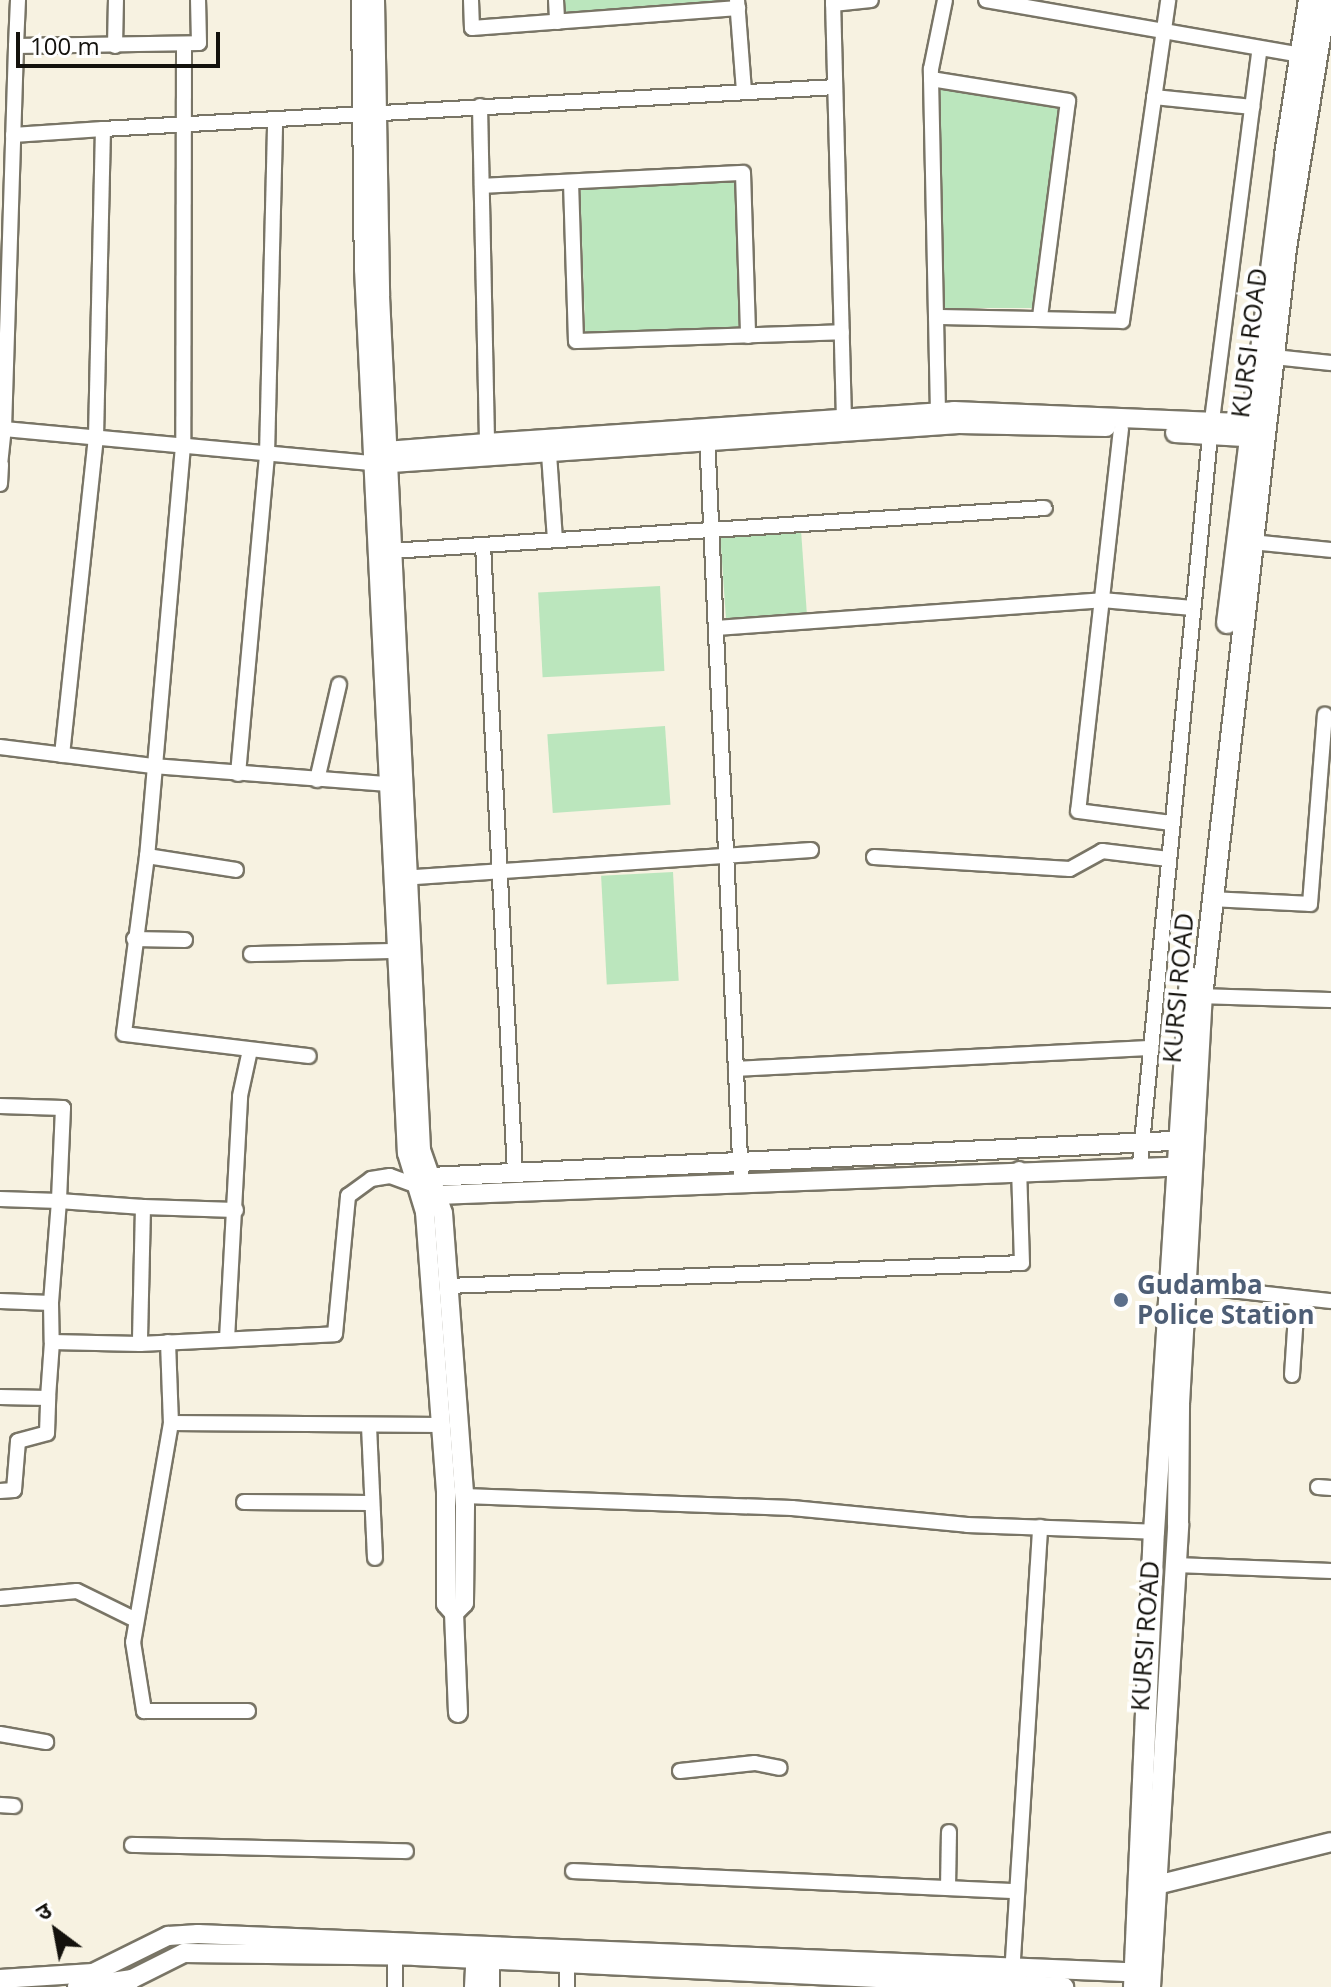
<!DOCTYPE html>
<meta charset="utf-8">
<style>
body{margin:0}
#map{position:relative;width:1331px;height:1987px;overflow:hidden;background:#f7f2e1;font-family:"Open Sans","Noto Sans Devanagari",sans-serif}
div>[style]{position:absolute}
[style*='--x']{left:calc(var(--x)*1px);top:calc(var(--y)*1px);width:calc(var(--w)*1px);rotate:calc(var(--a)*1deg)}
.green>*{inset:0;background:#bbe6bd;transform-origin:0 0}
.roads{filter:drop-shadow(2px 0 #797566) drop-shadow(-2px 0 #797566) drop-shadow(0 2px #797566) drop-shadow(0 -2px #797566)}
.minor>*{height:14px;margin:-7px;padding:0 7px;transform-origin:7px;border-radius:7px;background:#fff}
.tertiary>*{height:18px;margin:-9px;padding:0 9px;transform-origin:9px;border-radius:9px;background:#fff}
.secondary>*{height:20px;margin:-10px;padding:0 10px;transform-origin:10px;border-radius:10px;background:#fff}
.dots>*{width:22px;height:22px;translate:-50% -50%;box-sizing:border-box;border:4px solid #fff;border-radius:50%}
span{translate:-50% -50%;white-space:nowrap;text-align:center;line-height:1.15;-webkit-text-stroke:8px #fff;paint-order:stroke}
.street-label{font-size:26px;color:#14120d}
.service-label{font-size:26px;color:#4e5e75;font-weight:700}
.left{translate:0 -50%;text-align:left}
.north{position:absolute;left:16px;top:1891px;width:80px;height:80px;-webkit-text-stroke:6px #fff;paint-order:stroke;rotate:328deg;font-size:22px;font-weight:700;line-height:32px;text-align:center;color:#14120d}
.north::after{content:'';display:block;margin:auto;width:28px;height:36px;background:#14120d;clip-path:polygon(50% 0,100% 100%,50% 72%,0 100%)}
.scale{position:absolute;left:16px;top:32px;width:204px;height:36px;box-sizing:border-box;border:4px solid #14120d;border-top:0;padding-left:10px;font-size:24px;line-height:28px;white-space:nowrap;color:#14120d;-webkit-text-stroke:6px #fff;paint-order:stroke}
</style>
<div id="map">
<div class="green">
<i style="clip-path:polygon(563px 0,732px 0,732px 2px,563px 12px)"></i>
<i style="clip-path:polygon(938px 88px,1060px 109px,1035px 308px,943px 308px)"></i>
<i style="left:737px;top:179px;width:148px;height:157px;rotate:88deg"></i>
<i style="left:801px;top:530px;width:83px;height:81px;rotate:86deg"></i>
<i style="left:660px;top:586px;width:85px;height:122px;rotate:87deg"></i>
<i style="left:665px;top:726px;width:79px;height:118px;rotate:86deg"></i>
<i style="left:673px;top:872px;width:109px;height:72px;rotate:87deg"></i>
</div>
<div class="roads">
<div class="minor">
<i style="--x:471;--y:0;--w:28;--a:88"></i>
<i style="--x:472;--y:28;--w:267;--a:-4.3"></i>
<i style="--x:556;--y:0;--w:22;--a:87"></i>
<i style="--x:737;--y:0;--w:92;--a:85.6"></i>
<i style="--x:833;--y:0;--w:428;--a:88.5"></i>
<i style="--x:986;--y:0;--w:320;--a:9.9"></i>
<i style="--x:833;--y:4;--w:38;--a:-6"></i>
<i style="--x:16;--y:46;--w:46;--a:-87.5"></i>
<i style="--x:115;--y:46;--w:46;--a:-88.8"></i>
<i style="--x:184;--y:46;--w:400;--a:90.1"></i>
<i style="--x:183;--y:446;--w:412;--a:95"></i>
<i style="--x:147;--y:856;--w:179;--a:97.4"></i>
<i style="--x:124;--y:1034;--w:186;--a:6.8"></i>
<i style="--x:931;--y:79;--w:139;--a:9.1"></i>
<i style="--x:1068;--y:101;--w:217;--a:97.4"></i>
<i style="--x:1154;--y:97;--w:99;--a:5.8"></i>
<i style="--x:480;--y:106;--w:337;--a:88.8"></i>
<i style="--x:13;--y:135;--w:90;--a:-3.8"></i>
<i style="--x:571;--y:182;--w:159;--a:88.2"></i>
<i style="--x:576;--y:341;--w:266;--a:-1.9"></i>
<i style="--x:482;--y:186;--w:261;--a:-2.9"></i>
<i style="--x:743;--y:173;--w:163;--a:88.2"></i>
<i style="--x:936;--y:317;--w:186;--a:1.2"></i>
<i style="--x:1122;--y:321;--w:324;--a:-81.8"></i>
<i style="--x:1274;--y:357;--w:57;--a:6"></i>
<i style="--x:938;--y:412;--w:343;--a:-91.2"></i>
<i style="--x:931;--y:69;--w:70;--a:-78.5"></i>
<i style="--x:4;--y:429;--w:383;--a:-88.2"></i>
<i style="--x:16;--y:46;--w:183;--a:-0.9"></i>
<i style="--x:199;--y:43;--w:43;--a:-91.3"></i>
<i style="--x:1121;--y:429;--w:384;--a:96.4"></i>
<i style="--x:1078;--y:811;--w:95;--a:7.3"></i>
<i style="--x:707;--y:435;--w:747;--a:87.39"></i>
<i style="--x:549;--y:454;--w:86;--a:86"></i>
<i style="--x:0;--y:465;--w:36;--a:-84"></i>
<i style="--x:4;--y:429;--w:371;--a:5.3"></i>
<i style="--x:0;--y:484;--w:19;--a:-87"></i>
<i style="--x:1251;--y:542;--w:80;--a:5.7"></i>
<i style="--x:483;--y:545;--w:629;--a:87.08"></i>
<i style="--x:391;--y:551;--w:655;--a:-3.76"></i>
<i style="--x:716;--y:628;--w:387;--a:-4.1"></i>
<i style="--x:1102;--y:600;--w:91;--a:5"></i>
<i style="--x:0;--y:747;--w:154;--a:7.1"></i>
<i style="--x:153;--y:766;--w:246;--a:4.4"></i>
<i style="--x:62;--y:755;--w:320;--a:-83.9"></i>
<i style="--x:96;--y:437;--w:308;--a:-88.7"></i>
<i style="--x:103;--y:129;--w:733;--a:-3.28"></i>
<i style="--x:238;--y:774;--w:320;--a:-84.8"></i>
<i style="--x:267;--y:455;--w:335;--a:-88.6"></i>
<i style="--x:317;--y:780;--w:98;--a:-77"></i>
<i style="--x:147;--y:856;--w:90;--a:8.9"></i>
<i style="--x:874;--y:857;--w:196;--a:3.5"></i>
<i style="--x:1070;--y:869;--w:37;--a:-29"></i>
<i style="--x:1102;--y:851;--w:67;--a:6.8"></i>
<i style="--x:401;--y:878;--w:411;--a:-3.9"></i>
<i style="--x:1212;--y:899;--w:98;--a:2.9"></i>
<i style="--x:1310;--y:904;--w:190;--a:-85.5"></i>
<i style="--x:134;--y:939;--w:51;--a:1.1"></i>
<i style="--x:251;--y:954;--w:145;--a:-1.2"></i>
<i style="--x:1196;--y:996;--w:135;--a:1.7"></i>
<i style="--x:736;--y:1069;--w:416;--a:-2.9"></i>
<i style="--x:0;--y:1106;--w:63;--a:1.8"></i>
<i style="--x:63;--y:1108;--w:93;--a:92.5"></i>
<i style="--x:59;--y:1201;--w:84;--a:4.1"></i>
<i style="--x:143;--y:1207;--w:137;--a:91.3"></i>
<i style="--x:1140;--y:1164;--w:731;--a:-84.51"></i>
<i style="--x:1210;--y:436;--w:388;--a:-82.7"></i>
<i style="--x:0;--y:1199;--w:59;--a:1.9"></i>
<i style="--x:59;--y:1201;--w:102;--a:94.5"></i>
<i style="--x:143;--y:1207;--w:93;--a:1.8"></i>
<i style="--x:1176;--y:1284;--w:156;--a:6.3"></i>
<i style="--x:448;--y:1286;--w:574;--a:-2.29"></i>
<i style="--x:1022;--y:1263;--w:94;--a:-91.8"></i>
<i style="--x:0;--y:1301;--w:51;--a:2.2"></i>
<i style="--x:51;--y:1303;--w:39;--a:89"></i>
<i style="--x:52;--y:1342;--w:56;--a:94.1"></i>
<i style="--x:48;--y:1398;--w:48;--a:-178.8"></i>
<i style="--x:227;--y:1339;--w:243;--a:-86.9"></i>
<i style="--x:240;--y:1096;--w:47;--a:-77.7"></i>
<i style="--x:52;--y:1342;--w:88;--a:1.3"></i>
<i style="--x:140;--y:1344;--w:195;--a:-2.9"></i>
<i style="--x:335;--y:1334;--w:139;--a:-84.6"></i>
<i style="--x:348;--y:1196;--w:29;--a:-36"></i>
<i style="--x:371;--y:1179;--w:19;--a:-9"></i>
<i style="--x:390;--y:1176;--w:29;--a:20"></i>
<i style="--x:168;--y:1342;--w:81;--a:87.9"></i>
<i style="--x:171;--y:1423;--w:270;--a:0.4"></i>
<i style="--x:1292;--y:1375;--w:76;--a:-86.2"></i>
<i style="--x:171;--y:1423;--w:222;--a:99.8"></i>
<i style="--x:133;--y:1642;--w:70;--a:80.9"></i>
<i style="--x:144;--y:1711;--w:104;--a:0"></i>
<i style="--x:369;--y:1426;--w:132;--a:87.4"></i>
<i style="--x:1318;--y:1487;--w:13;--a:4"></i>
<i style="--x:0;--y:1491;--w:14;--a:-4"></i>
<i style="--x:14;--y:1490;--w:49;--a:-85.3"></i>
<i style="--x:18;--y:1441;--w:30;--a:-15"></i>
<i style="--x:47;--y:1433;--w:35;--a:-88"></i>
<i style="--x:464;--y:1496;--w:328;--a:2.1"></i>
<i style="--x:792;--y:1508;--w:176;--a:5.5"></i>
<i style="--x:967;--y:1525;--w:187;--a:2.1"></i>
<i style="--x:244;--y:1502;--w:126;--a:0.5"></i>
<i style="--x:1176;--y:1565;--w:155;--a:2.2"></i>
<i style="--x:0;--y:1598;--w:77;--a:-5.2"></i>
<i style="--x:77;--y:1591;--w:66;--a:26.2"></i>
<i style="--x:0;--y:1734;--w:47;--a:9.9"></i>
<i style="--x:680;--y:1771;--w:75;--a:-6.1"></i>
<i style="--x:755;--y:1763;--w:25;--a:11"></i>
<i style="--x:0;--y:1805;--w:14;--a:4"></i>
<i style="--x:132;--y:1845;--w:274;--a:1.3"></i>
<i style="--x:573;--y:1871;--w:443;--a:2.6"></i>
<i style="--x:948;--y:1888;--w:56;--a:-89"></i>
<i style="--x:567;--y:1963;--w:24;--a:90"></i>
<i style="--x:1012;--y:1975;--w:449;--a:-86.4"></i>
<i style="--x:395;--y:1987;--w:31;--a:-90"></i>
</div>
<div class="tertiary">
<i style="--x:361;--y:0;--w:269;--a:89.4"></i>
<i style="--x:364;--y:269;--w:885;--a:87.22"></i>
<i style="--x:407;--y:1153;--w:62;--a:73"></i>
<i style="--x:425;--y:1212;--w:280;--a:85.7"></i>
<i style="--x:446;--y:1491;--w:113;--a:90"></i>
<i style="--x:446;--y:1604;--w:12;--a:48"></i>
<i style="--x:454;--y:1613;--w:100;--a:87.7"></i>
<i style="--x:375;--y:0;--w:296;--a:89"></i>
<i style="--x:380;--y:296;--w:855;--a:87.25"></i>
<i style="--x:421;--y:1150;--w:67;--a:70.8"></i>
<i style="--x:443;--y:1213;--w:294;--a:85.7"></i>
<i style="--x:465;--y:1506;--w:97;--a:90.6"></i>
<i style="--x:464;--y:1603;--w:14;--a:135"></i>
<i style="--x:1175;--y:433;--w:86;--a:3.3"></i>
<i style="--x:378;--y:458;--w:11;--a:-41"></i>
<i style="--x:386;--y:451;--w:101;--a:-4.5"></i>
<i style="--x:487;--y:443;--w:468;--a:-3.9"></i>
<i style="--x:954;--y:411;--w:310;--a:2.4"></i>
<i style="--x:377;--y:464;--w:583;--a:-3.93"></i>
<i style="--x:959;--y:424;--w:147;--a:1.2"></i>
<i style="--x:423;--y:1182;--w:9;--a:-36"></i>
<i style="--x:430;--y:1177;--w:762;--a:-2.78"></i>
<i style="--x:428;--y:1191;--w:10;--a:24"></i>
<i style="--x:437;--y:1195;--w:755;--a:-2.2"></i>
<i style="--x:1156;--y:1885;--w:180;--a:-13.8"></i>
<i style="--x:0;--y:1979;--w:93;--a:-3.7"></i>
<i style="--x:93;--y:1973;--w:84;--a:-26.3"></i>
<i style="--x:168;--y:1936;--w:30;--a:-4"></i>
<i style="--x:198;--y:1934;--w:951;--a:2.35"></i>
<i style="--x:77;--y:1987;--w:56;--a:-8.3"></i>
<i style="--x:132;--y:1979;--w:58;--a:-26.6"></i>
<i style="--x:184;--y:1953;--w:231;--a:0.7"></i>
<i style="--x:415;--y:1956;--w:650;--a:2.73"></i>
<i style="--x:474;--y:1987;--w:37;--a:-87"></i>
<i style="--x:490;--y:1987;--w:40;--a:-90"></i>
</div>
<div class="secondary">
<i style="--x:1227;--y:623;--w:472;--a:-82.9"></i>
<i style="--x:1285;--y:155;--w:157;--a:-81.2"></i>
<i style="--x:1134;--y:1987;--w:455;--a:-87.5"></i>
<i style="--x:1154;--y:1532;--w:556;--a:-86.29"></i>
<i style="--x:1150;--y:1987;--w:464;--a:-86.5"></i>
<i style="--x:1178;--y:1524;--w:120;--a:-89.5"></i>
<i style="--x:1179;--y:1404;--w:408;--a:-86.8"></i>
<i style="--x:1202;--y:997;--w:754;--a:-83.6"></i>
<i style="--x:1286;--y:248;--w:251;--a:-80.8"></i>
</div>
</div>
<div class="dots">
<i style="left:1121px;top:1300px;background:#5c6f8a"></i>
</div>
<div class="street-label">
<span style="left:1249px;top:343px;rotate:-83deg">KURSI ROAD</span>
<span style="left:1178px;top:988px;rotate:-85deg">KURSI ROAD</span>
<span style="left:1145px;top:1636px;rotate:-86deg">KURSI ROAD</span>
</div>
<div class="service-label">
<span class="left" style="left:1137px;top:1300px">Gudamba<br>Police Station</span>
</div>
<div class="north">उ</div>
<div class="scale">100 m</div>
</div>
